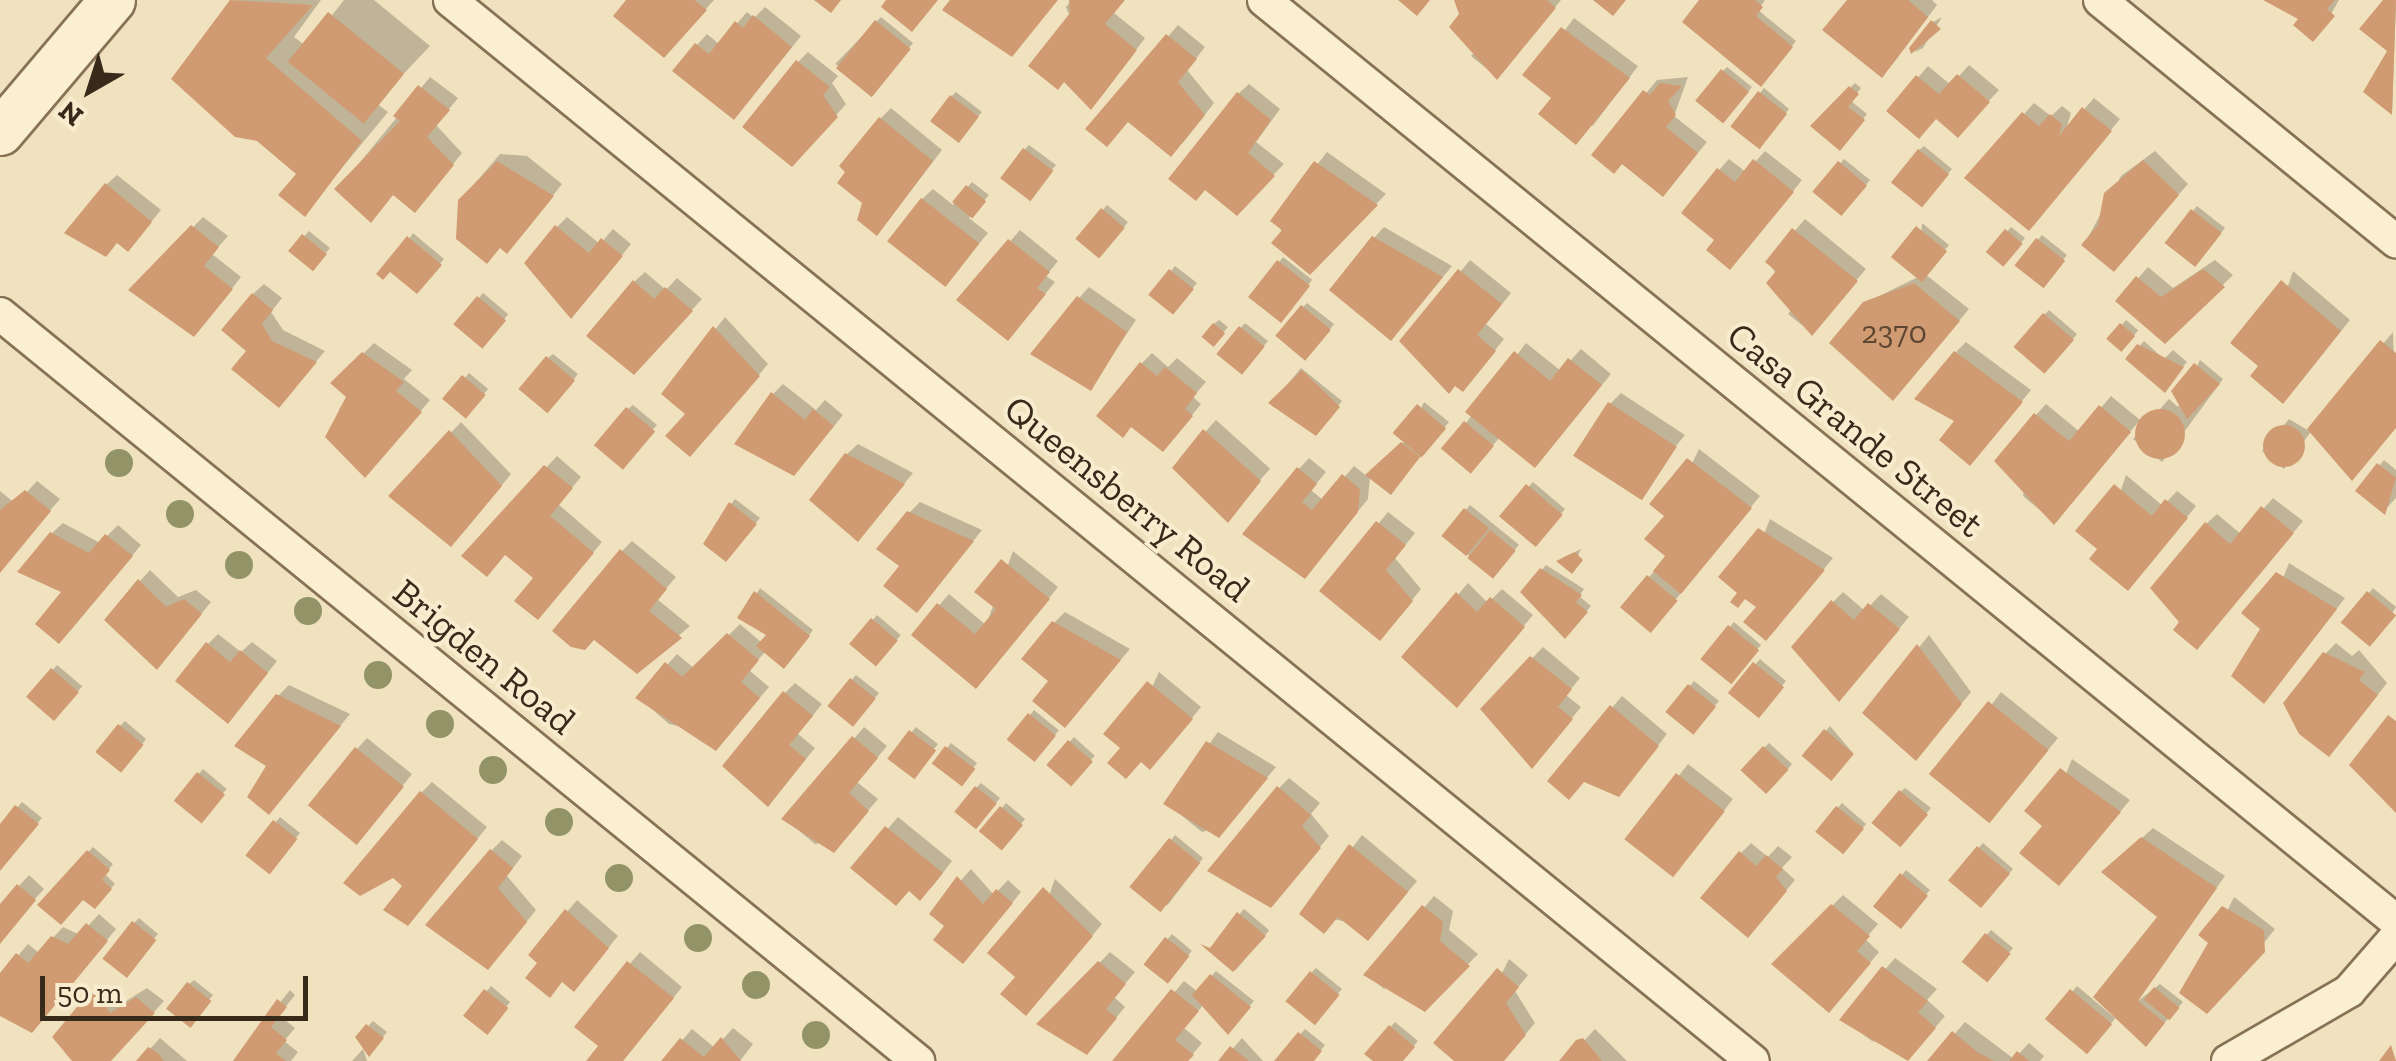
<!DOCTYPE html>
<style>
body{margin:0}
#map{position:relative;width:2396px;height:1061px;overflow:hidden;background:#f0e2be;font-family:"Zilla Slab",serif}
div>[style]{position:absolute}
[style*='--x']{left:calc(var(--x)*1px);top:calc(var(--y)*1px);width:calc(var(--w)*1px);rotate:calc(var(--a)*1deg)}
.shadow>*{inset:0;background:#0003;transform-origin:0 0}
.building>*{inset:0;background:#d09b72;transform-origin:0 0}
.round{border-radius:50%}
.roads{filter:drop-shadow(2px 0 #887256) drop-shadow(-2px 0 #887256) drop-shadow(0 2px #887256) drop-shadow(0 -2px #887256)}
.street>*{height:32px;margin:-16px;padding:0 16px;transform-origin:16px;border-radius:16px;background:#faefd1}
.secondary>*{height:45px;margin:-22.5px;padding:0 22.5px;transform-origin:22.5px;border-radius:22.5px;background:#faefd1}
.trees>*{width:28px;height:28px;margin:-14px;border-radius:50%;background:#929468}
span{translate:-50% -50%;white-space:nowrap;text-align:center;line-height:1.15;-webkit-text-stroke:8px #f7ecce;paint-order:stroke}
.number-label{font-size:32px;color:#5d4631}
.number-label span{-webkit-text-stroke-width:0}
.street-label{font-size:38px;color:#372a1b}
.north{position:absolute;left:40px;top:40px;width:100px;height:100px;-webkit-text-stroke:8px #f7ecce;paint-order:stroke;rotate:219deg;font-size:28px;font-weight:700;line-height:40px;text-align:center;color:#372a1b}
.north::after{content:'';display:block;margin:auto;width:35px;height:45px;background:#372a1b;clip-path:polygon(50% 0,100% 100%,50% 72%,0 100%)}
.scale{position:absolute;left:40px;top:976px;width:268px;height:45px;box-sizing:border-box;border:5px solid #372a1b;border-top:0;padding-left:12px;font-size:30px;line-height:35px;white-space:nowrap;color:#372a1b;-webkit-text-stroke:8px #f7ecce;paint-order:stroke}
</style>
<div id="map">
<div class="shadow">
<i style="clip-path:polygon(237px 0,321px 0,294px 37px,307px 47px,344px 0,374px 0,430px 46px,376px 103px,388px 112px,304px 214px,300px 173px,175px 79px)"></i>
<i style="clip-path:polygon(628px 0,714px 0,674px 44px)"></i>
<i style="clip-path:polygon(1072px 0,1124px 0,1114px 13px,1145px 38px,1101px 97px,1066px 7px)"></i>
<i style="clip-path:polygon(1457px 0,1561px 0,1497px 77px,1471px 56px,1479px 47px)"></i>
<i style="clip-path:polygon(1703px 0,1765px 0,1758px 10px,1796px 41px,1766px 79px)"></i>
<i style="clip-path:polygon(1850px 0,1932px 0,1937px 5px,1892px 65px)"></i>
<i style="clip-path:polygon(2271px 0,2339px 0,2323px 28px)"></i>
<i style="clip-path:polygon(2386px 0,2396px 0,2392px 112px)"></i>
<i style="clip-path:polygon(765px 7px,801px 36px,744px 106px,697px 45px,707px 34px,719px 44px,747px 12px,754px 18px)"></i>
<i style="clip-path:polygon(881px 17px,913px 43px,876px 89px,835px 64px)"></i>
<i style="clip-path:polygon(1942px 17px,1923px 48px,1915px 52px,1933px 22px)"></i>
<i style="left:1574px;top:18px;width:80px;height:75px;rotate:37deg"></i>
<i style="clip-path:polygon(1178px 25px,1205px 47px,1187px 70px,1214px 103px,1182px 144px,1129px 120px,1089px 129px)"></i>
<i style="clip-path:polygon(808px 52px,838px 76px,832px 83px,846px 104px,803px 153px,798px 62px)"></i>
<i style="clip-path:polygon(1969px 65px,1999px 90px,1958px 134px,1937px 117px,1889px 111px,1928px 66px,1951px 85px)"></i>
<i style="clip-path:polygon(1727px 67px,1752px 87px,1728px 116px,1723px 71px)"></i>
<i style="clip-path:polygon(430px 77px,458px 98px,436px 125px,462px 153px,425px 199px,338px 189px)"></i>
<i style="clip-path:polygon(1688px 77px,1674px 116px,1707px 142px,1673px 183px,1595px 155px,1657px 80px)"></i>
<i style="clip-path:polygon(1855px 83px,1861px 88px,1851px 101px,1867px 114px,1844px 143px,1813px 126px)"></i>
<i style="clip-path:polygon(1249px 84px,1280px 109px,1256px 142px,1284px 164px,1237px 212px,1238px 94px)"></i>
<i style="clip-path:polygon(1764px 88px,1789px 109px,1763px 141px,1760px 93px)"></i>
<i style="clip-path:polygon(956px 92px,982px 112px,962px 135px,952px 96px)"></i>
<i style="clip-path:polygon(2094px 98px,2120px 119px,2039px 217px,1967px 177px,2034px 103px,2051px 116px,2062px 106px,2071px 113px,2066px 130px)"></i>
<i style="clip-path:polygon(891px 108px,942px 150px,887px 222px,865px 203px,880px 119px)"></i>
<i style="clip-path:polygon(1029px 145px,1056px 165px,1033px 194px,1025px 149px)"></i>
<i style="clip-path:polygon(1924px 146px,1952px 169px,1925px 201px,1919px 150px)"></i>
<i style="clip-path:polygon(1765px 151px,1802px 180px,1741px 256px,1718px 240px,1719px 170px,1729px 159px,1746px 172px)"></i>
<i style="clip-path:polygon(2155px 151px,2188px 184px,2113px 268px,2084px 245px,2121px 176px)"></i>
<i style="clip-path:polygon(1327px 152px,1386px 194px,1310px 271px,1274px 220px)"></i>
<i style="clip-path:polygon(500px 154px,527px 156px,562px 184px,518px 240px,460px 201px)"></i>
<i style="clip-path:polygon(1844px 159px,1870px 180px,1846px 208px,1816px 192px)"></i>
<i style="clip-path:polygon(117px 175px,161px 210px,138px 238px,106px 185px)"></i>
<i style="clip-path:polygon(972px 182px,989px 195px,969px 218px,988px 233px,958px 269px,922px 199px,933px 189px,953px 205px)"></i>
<i style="clip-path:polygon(1107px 205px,1128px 222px,1105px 251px,1079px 238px)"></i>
<i style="clip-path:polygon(2197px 206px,2225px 228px,2199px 260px,2193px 211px)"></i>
<i style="clip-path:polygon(203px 217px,228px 236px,212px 254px,241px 277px,204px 324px,132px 290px)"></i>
<i style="clip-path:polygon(567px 217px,600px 244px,613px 229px,631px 244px,581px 306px,557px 227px)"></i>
<i style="clip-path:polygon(1805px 219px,1866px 269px,1812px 333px,1788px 314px,1796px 304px,1768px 262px)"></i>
<i style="clip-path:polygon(1922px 223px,1949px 245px,1925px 274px,1969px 309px,1903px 387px,1865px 303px,1918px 277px)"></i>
<i style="clip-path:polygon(1384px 227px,1452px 266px,1402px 327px,1374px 238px)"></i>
<i style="clip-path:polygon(2011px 227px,2025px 238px,2008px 259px,1990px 252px)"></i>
<i style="clip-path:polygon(1020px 230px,1058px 261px,1046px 276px,1055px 282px,1018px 327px,960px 299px)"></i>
<i style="clip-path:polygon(309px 231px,330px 248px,317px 264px,291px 251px)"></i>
<i style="clip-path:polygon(413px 233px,444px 259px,417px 291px,390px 269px)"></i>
<i style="clip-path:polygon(2042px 235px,2067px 255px,2047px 280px,2017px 264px)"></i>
<i style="left:1283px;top:257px;width:37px;height:50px;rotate:38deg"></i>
<i style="clip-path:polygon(1470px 260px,1511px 293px,1486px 324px,1504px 339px,1473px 378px,1403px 341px)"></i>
<i style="clip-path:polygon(2215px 260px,2233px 275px,2165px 341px,2118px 301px,2148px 267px,2173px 288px)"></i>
<i style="clip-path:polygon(1175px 266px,1197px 283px,1177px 308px,1171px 271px)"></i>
<i style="clip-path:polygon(2293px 271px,2350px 320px,2294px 390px,2262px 365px)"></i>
<i style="clip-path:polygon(645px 272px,666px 290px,677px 278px,702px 299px,644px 362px,634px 282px)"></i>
<i style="clip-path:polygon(264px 284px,282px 298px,271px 312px,283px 330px,325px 351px,289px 394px,250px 350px,253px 294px)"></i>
<i style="clip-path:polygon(1089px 287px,1136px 320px,1091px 387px,1079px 298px)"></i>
<i style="left:483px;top:293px;width:33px;height:40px;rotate:40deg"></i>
<i style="clip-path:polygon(1307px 303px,1334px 324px,1311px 353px,1303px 307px)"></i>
<i style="clip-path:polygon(2049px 310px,2077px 334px,2051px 366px,2044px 315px)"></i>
<i style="clip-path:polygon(725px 317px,768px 364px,700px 444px,688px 413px,665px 393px)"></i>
<i style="clip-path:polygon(1219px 320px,1228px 327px,1214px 343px,1214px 324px)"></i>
<i style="left:2126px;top:320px;width:16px;height:25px;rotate:40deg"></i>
<i style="clip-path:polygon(1245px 323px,1268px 341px,1246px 367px,1219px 354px)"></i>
<i style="clip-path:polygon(2393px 332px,2396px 427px,2352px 477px,2312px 430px,2284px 469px,2262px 451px,2289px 419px,2309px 431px)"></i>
<i style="clip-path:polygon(2144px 341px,2164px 359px,2173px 350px,2187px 362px,2169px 385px,2128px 359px)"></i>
<i style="clip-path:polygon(1966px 342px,2031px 390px,1980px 452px,1958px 420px,1955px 353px)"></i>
<i style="clip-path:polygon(374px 343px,412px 370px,404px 379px,430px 400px,375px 465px,339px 409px,350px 396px,334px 383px)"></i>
<i style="clip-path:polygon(1526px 343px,1561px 371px,1581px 349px,1611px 374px,1545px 455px,1500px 437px,1476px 465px,1466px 423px)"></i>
<i style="clip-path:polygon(1152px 353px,1168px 367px,1177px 358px,1206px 382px,1193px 397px,1201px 404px,1173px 439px,1141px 364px)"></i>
<i style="clip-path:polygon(553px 354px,578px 374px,553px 405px,548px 358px)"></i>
<i style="clip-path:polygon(2200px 360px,2223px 379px,2162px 462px,2133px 439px,2169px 399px,2178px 407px)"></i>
<i style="clip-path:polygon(1301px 368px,1342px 401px,1321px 428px,1272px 403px)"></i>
<i style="left:469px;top:373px;width:25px;height:35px;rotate:40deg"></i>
<i style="clip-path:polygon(783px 384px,816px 410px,825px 400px,843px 415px,804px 463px,773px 394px)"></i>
<i style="clip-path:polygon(1621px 393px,1685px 435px,1641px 489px,1610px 404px)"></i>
<i style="clip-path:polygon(2111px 396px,2140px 420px,2054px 522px,2023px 496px,2036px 415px,2046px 404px,2080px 432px)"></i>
<i style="clip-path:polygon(1424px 402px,1449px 422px,1395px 487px,1370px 476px,1368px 499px,1305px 576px,1299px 469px,1309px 458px,1326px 472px,1311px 490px,1324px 501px,1354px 466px,1368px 477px,1406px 440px)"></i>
<i style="clip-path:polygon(633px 405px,657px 425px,620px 465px,628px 409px)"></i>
<i style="left:1216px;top:420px;width:73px;height:63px;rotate:42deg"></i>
<i style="clip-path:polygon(461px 422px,511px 474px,462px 534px,392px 495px)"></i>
<i style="clip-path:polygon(858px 444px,913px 473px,868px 528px,847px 454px)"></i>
<i style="clip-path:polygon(1699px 449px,1760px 496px,1655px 625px,1649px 577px,1668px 556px,1667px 516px)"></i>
<i style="clip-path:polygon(557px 456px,581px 477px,558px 504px,602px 542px,548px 607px,536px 578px,506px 553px,465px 556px)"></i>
<i style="clip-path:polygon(2384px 460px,2396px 470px,2396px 498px,2384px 511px,2359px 490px)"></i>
<i style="clip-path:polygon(2126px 475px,2163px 506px,2177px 491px,2196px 506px,2138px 577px,2101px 549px)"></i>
<i style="clip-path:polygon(37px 481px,60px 499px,0 569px,0 491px,16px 504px)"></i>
<i style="clip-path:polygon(1533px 482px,1565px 509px,1541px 539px,1503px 516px)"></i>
<i style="clip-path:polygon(2273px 498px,2303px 521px,2208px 636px,2183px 621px,2206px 524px,2217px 514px,2241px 534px)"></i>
<i style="clip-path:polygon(735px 499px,760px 518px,730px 554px,731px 504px)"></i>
<i style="clip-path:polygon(920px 502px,982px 530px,927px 599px,902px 566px,909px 513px)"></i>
<i style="left:1470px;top:505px;width:63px;height:40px;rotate:39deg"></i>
<i style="clip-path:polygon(1388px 512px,1415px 533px,1395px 558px,1421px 589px,1390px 627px,1323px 591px)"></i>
<i style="clip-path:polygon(1770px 519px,1833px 558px,1776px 627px,1741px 592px)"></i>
<i style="clip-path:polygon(63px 523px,100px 543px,118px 525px,141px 545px,70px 631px,52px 533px)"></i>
<i style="clip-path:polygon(632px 541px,676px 577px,657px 599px,690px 626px,637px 671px,622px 551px)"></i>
<i style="clip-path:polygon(1581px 549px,1571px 571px,1560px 561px,1564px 557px)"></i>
<i style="clip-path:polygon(1013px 551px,1058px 587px,987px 675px,914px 634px,949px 594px,986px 625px)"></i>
<i style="clip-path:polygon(2289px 563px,2345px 598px,2274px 690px,2263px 628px)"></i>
<i style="clip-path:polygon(1546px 565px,1584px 589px,1579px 596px,1591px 606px,1565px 636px,1523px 592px)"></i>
<i style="clip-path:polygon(150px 570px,178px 597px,196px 590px,211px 602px,167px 656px,140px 581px)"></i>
<i style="clip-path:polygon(1468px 583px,1488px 603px,1502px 589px,1533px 615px,1467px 694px,1405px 657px)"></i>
<i style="clip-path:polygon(760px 588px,813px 630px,789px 661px,766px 651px,749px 670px,769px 687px,726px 737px,669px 724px,638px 697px,677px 654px,695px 669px,740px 624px,762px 643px,770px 634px,741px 618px)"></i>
<i style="clip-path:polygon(2373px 588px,2396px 607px,2376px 639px,2369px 593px)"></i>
<i style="clip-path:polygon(1843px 592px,1865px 611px,1881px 594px,1909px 617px,1849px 688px,1833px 602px)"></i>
<i style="clip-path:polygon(1065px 612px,1130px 649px,1075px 714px,1052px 681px,1054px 623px)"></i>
<i style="left:877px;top:615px;width:31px;height:37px;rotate:40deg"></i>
<i style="clip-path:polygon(1734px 622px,1761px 645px,1735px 676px,1703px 659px)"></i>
<i style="clip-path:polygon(218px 634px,241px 652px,252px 642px,277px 661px,238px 710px,208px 644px)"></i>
<i style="clip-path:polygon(1929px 635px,1971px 692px,1926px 747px,1866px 713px)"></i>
<i style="clip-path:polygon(2336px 643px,2352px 656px,2359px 650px,2387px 683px,2339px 744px,2325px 654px)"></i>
<i style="clip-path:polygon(1543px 647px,1580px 678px,1566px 695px,1581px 707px,1542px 755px,1483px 709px)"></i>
<i style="clip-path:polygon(1760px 659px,1786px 681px,1763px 710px,1732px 692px)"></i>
<i style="left:57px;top:665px;width:33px;height:41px;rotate:40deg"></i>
<i style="clip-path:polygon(1159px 672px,1201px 707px,1161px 756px,1142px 760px,1124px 748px)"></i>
<i style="clip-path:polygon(856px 675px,879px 693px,857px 720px,830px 706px)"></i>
<i style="clip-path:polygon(1694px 681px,1719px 701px,1693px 731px,1690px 686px)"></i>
<i style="clip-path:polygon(795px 683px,822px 704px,798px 734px,815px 748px,778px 793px,785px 693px)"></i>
<i style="clip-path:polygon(289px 685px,350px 714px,279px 801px,269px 766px,278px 696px)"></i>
<i style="clip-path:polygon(2001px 692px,2058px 738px,1999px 809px,1937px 778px)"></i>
<i style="clip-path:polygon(1622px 696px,1667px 734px,1629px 783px,1550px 781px)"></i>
<i style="left:1034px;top:710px;width:32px;height:37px;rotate:39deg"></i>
<i style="clip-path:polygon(125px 721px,146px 739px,126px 765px,120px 726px)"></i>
<i style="clip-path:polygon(1830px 726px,1853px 753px,1805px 756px)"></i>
<i style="clip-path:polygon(864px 727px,887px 746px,857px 782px,878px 799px,844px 839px,815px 844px,785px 819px)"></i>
<i style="clip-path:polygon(916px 727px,938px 744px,917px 771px,890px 757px)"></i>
<i style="clip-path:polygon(1218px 732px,1276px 767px,1229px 824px,1202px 832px,1166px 803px)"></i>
<i style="left:1074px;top:737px;width:28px;height:37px;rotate:42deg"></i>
<i style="clip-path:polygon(367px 738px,412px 774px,363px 836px,357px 749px)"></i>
<i style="clip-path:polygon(951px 743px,977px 763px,965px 779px,935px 763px)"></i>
<i style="clip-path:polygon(1769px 743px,1792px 764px,1772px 788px,1764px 748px)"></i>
<i style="clip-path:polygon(2072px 759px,2130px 800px,2070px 873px,2045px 825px)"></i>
<i style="left:1688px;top:764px;width:57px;height:96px;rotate:38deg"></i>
<i style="left:203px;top:769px;width:31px;height:40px;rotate:40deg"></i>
<i style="clip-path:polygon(1289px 778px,1320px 803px,1311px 814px,1329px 836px,1281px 895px,1279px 788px)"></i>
<i style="clip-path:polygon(432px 782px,487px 827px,418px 912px,405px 886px,421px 793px)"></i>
<i style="clip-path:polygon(981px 783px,1000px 798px,981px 822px,977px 787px)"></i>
<i style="clip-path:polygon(1905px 788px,1931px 808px,1905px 839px,1900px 792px)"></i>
<i style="clip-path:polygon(22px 802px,42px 818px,0 868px,0 828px)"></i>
<i style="left:1006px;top:803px;width:25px;height:38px;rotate:40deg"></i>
<i style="left:1842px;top:803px;width:32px;height:36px;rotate:41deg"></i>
<i style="clip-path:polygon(280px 817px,300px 833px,273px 866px,248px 855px)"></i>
<i style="clip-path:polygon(898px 817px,952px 861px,931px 888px,854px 868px)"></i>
<i style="clip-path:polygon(2153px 828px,2225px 876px,2134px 1004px,2160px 984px,2183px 1002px,2150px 1039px,2122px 1024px,2161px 917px,2105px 872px)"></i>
<i style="clip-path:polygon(1175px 835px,1203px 858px,1167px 906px,1171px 840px)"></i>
<i style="clip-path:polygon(1362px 835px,1417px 881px,1378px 928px,1302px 913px)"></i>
<i style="clip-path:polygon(502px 840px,522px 856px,507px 876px,536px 910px,498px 957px,492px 850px)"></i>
<i style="clip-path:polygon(1751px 843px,1768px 857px,1778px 846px,1792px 857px,1782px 868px,1795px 880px,1758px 924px,1741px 853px)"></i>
<i style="clip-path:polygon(1983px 843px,2013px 869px,1986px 901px,1951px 880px)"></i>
<i style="clip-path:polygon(93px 847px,113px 864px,105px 874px,115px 884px,95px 906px,83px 896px,41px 905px)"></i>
<i style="clip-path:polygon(971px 869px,994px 895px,1008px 880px,1021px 892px,973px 950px,932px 914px)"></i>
<i style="clip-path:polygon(1906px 870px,1930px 890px,1900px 926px,1902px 875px)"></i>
<i style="clip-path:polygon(29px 875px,44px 889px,0 937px,0 907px)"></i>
<i style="clip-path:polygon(1055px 879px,1102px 924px,1036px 1002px,1019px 976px)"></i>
<i style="clip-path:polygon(1843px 895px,1878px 924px,1865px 939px,1879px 952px,1840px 999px,1774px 964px)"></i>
<i style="clip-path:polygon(1434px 896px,1453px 911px,1449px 930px,1478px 954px,1425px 1009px,1392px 982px,1384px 989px,1367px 975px)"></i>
<i style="clip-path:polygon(2234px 897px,2275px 929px,2217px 1001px,2212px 942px)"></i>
<i style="clip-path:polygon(577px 900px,618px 936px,584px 978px,531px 955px)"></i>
<i style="left:1244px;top:909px;width:33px;height:53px;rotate:40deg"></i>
<i style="clip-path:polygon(99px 914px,116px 929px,42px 1020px,0 1008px,0 977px,28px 944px,39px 953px,63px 927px,80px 935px)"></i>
<i style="clip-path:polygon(139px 918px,158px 934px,129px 969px,134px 923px)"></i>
<i style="clip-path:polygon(1991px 930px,2013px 948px,1992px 974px,1965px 961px)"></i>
<i style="left:1172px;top:934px;width:26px;height:40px;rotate:40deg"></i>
<i style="clip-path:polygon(640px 952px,682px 987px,623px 1061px,589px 1061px,602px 1046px,577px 1026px)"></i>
<i style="clip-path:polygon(1110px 952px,1135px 972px,1114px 997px,1125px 1007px,1097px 1041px,1040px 1024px)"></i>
<i style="clip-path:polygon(1895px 958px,1937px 989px,1927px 1000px,1945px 1016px,1917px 1049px,1872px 1041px,1842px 1019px)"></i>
<i style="clip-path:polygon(1509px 959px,1528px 975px,1515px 991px,1535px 1023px,1503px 1061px,1458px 1061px)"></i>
<i style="clip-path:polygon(1316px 968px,1342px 989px,1319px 1017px,1312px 972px)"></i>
<i style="clip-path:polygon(1216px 971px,1254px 1001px,1232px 1027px,1204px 1004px,1184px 1028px,1202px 1043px,1187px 1061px,1116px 1061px,1184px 981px,1198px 992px)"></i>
<i style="clip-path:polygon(194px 980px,213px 995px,188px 1025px,189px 984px)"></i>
<i style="clip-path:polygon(100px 986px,118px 991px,120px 1005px,147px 988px,164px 1001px,110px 1061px,79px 1061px,89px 997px)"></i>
<i style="left:491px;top:986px;width:25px;height:38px;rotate:40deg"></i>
<i style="left:2077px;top:986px;width:50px;height:43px;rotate:40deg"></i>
<i style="clip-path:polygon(290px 990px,295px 995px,279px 1015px,295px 1028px,284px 1041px,298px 1052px,291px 1061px,233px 1061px)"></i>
<i style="clip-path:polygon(373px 1021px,387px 1032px,371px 1052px,369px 1025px)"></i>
<i style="clip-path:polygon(1395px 1022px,1418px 1041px,1401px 1061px,1377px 1061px,1368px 1053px)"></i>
<i style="clip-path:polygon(1965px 1022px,2014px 1059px,2029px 1043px,2044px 1056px,2040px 1061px,1931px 1061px)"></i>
<i style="clip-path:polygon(733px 1028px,753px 1044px,740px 1061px,664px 1061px,692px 1029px,715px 1048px)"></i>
<i style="clip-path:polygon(1305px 1029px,1325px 1045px,1312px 1061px,1277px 1061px)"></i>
<i style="clip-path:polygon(1595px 1029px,1627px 1061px,1565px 1061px)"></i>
<i style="clip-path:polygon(160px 1038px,187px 1061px,139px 1061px)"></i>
<i style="clip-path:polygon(1242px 1038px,1263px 1061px,1222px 1061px)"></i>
<i style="clip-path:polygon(363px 1049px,367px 1061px,352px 1061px)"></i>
</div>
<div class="building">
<i style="clip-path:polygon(230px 0,313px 5px,266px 58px,362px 141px,305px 217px,278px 195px,296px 174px,257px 141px,235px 137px,171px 79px)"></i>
<i style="clip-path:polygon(626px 0,694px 0,707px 10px,664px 58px,613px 16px)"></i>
<i style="clip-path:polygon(814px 0,841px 0,831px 13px)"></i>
<i style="clip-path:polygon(886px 0,938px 0,912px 32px,881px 7px)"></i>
<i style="clip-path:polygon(950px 0,1058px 0,1012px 57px,942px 10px)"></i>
<i style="clip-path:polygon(1069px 0,1125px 0,1105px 24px,1137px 50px,1091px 110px,1064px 82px,1058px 90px,1028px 66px,1070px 13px)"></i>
<i style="clip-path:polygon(1398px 0,1430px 0,1417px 16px)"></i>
<i style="clip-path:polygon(1454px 0,1547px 0,1556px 8px,1497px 80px,1449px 27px,1459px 14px)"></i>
<i style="clip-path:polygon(1593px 0,1626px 0,1613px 16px)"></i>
<i style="clip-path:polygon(1699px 0,1755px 0,1763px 7px,1756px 16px,1793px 47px,1761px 87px,1682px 22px)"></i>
<i style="clip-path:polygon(1847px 0,1908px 0,1928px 17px,1882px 78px,1822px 30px)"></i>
<i style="clip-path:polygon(2263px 0,2335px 0,2327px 9px,2335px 16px,2313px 42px,2293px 25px,2298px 19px)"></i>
<i style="clip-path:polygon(2383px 0,2396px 0,2392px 115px,2363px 92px,2387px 51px,2359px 29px)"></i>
<i style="left:328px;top:12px;width:98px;height:64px;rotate:39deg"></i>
<i style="clip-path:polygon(753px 15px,792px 47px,734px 120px,672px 71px,695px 43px,709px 54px,735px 21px,743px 28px)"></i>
<i style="left:875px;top:20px;width:46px;height:62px;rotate:39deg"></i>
<i style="clip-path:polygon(1931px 20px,1941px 29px,1911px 54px,1909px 48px)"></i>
<i style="clip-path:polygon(1561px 27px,1630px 78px,1576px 145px,1538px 114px,1551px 98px,1522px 75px)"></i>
<i style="clip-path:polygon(1166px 34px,1197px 59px,1178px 82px,1205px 115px,1171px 157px,1128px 122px,1107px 147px,1085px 129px)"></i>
<i style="clip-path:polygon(796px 60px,830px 87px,823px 95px,838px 117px,792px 167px,742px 127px)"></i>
<i style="left:1721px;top:69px;width:36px;height:41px;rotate:39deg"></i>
<i style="clip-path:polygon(1957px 74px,1990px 102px,1958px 138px,1936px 119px,1919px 139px,1886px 111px,1916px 75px,1939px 94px)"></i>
<i style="clip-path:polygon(1660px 83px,1682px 86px,1668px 101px,1676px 115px,1666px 127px,1698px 153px,1663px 197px,1622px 164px,1614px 174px,1591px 155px,1643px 90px,1650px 95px)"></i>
<i style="clip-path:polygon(418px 85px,450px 110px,427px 137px,454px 165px,415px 213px,393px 195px,371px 223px,334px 189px,400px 121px,393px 116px)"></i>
<i style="clip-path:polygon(1849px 86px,1859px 94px,1848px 107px,1865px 120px,1840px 151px,1810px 126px)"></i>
<i style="left:1758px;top:91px;width:37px;height:45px;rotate:38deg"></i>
<i style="clip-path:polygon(1237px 92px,1271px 120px,1248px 153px,1275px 176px,1237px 216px,1205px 190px,1196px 201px,1168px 179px)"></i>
<i style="left:950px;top:95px;width:36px;height:33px;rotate:37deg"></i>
<i style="clip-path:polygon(2082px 107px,2112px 131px,2029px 231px,1964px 178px,2022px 112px,2039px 126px,2050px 114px,2062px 124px,2059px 136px)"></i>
<i style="clip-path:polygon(879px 117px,933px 161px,877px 236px,857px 220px,862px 203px,837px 183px,845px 172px,839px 166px)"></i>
<i style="left:1023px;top:148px;width:38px;height:38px;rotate:37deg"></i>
<i style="left:1918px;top:149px;width:40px;height:43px;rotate:39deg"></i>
<i style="clip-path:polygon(1753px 159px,1794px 192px,1730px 270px,1706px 250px,1714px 240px,1681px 213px,1717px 168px,1735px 182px)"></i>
<i style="clip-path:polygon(2143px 160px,2179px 195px,2114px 272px,2081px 245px,2098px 225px,2104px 193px)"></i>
<i style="clip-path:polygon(497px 161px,554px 196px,507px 254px,500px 248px,487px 264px,456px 239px,458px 200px)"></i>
<i style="clip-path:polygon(1314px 161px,1378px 205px,1310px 275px,1271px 243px,1282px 230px,1270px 221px)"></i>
<i style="left:1838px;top:161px;width:38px;height:40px;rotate:40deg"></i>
<i style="clip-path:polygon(105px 183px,152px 222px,128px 252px,117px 243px,106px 257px,64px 233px)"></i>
<i style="left:966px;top:185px;width:26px;height:22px;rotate:39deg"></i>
<i style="left:921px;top:198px;width:74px;height:55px;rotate:38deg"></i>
<i style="left:1101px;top:208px;width:31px;height:40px;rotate:40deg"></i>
<i style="left:2191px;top:209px;width:39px;height:43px;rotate:38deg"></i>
<i style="clip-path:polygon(191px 225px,219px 247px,204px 266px,233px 289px,194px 337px,128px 290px)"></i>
<i style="clip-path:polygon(555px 225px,589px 253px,601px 238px,623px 256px,571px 319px,524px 263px)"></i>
<i style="left:1916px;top:226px;width:40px;height:40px;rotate:39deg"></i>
<i style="clip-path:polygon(1792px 228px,1858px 281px,1812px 336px,1766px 283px,1776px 271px,1765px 262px)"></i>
<i style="left:2005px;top:229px;width:23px;height:30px;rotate:40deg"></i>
<i style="left:302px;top:234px;width:32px;height:22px;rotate:39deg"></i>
<i style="clip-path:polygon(407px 236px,442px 265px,417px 294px,390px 272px,383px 280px,376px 274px)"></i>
<i style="clip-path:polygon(1372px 236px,1443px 277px,1391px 341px,1329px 290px)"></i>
<i style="left:2036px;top:238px;width:37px;height:35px;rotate:38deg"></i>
<i style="clip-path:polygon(1008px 239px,1050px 272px,1037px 288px,1046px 294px,1008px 341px,956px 300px)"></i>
<i style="left:1277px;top:260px;width:42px;height:47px;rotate:38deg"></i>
<i style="left:1169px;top:269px;width:32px;height:33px;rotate:39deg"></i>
<i style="clip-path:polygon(1458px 269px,1502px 304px,1477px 335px,1496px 351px,1463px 392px,1455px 386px,1449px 394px,1399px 341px)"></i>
<i style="clip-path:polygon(2203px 269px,2225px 287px,2165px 344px,2115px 301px,2136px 276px,2161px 297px)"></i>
<i style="clip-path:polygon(633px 280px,654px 299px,665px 287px,693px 311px,634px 375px,586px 336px)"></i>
<i style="clip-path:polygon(2281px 280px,2341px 331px,2283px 404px,2250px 376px,2258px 366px,2230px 343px)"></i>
<i style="clip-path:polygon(1914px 283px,1960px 321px,1893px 401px,1829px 343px,1863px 302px)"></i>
<i style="clip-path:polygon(252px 293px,273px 310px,262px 324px,272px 341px,317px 362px,279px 408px,231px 369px,246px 351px,221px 330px)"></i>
<i style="left:477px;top:296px;width:38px;height:37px;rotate:40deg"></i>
<i style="clip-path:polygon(1077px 296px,1127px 332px,1091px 391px,1030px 354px)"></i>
<i style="left:1301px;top:305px;width:39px;height:40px;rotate:40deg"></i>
<i style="left:2043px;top:313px;width:41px;height:45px;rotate:41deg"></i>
<i style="left:1213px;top:323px;width:16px;height:18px;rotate:40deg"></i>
<i style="left:2120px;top:323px;width:20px;height:21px;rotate:41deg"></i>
<i style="clip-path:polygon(713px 326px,760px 376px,690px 457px,665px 436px,685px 414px,661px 394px)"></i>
<i style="left:1239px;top:326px;width:33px;height:36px;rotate:39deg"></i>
<i style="clip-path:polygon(2380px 340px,2396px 353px,2396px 428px,2352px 481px,2307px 429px)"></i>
<i style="clip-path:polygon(2137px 344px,2184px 367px,2165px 393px,2125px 359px)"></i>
<i style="clip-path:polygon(1514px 351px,1550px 381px,1568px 358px,1602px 385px,1535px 468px,1465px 412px)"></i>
<i style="clip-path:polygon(1954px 351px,2023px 402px,1970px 466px,1939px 440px,1954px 421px,1914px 399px)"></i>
<i style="clip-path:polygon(362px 352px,404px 382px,396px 391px,422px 412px,365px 478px,325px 437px,346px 397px,330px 383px)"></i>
<i style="left:546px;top:356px;width:38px;height:43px;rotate:40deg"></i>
<i style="clip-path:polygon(1140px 362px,1157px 376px,1165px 367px,1197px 393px,1185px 409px,1193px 416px,1163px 452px,1131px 427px,1123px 438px,1096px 416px)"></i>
<i style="clip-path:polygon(2194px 363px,2220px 384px,2187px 419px,2171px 391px)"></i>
<i style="clip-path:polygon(1302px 370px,1340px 407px,1316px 436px,1268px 403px)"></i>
<i style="left:462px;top:375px;width:31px;height:31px;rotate:40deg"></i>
<i style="clip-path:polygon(771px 392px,805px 420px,813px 409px,834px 426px,794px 476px,734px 444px)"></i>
<i style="left:1608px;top:402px;width:82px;height:64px;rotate:33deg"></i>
<i style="left:1417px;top:404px;width:38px;height:38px;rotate:40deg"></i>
<i style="clip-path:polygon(2099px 405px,2131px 432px,2054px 525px,1994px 461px,2034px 413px,2069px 441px)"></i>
<i style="left:626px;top:407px;width:38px;height:50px;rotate:40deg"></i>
<i class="round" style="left:2135px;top:409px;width:50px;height:50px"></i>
<i style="left:1464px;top:421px;width:39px;height:36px;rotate:40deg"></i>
<i class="round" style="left:2263px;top:425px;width:42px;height:42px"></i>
<i style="clip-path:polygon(1203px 429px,1261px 481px,1228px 523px,1172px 468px)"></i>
<i style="clip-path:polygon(449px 430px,502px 486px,451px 547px,388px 496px)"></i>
<i style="clip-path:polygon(1401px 442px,1420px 457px,1391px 495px,1365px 475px)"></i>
<i style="clip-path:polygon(845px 453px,905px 484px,858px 542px,809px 500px)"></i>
<i style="clip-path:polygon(1687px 458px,1752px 508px,1681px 594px,1653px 571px,1665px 556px,1644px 539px,1664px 516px,1649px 504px)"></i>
<i style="clip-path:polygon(2377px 463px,2396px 478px,2385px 515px,2355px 491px)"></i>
<i style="clip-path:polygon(544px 465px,573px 488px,550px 516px,594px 553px,538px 620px,514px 601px,533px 578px,505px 555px,487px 577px,461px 556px)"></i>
<i style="clip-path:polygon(1297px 467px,1317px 484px,1302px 502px,1312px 510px,1342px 474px,1360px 489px,1358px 512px,1305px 579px,1242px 534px)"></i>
<i style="left:1526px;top:484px;width:48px;height:42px;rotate:40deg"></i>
<i style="clip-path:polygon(2114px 484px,2152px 516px,2165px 499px,2188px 518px,2128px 591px,2089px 559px,2097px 549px,2075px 531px)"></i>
<i style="clip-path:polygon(25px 490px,51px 511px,0 573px,0 510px)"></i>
<i style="clip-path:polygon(729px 502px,757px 524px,726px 562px,703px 544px)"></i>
<i style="clip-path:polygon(2261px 506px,2294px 533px,2197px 650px,2173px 630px,2179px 622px,2150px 588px,2205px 522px,2230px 544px)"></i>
<i style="left:1464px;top:508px;width:32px;height:36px;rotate:39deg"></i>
<i style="clip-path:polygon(907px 511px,974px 541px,917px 613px,883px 586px,899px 566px,876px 549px)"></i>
<i style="clip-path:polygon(1376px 521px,1406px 545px,1386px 570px,1413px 601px,1380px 641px,1319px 591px)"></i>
<i style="clip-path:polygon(1758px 528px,1825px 570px,1766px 641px,1743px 622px,1756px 607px,1745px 599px,1738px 608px,1730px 602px,1737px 593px,1718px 577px)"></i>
<i style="left:1490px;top:530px;width:33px;height:36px;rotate:39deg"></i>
<i style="clip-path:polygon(50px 532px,89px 553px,105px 534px,133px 556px,59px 644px,35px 624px,61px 592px,17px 572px)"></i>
<i style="clip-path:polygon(620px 549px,667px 589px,649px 611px,682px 638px,637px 674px,594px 640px,585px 650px,571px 647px,552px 631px)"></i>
<i style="clip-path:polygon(1575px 552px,1583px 560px,1572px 574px,1556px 561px)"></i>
<i style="clip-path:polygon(1001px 559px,1050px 599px,976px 689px,911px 635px,937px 603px,975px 634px,996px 609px,974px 592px)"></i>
<i style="clip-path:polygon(1540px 568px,1582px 595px,1576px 602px,1588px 612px,1565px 639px,1520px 592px)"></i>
<i style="clip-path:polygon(2276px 572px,2337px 609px,2264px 704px,2231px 676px,2260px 629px,2241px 613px)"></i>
<i style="left:1647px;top:575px;width:40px;height:42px;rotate:40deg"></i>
<i style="clip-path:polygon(138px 579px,166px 607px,184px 599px,202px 614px,157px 670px,104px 620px)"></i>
<i style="clip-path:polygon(754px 591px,810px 636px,784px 669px,756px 646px,766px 635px,737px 618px)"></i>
<i style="left:2367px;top:591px;width:38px;height:41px;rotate:40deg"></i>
<i style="clip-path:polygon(1456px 592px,1477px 612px,1490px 597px,1525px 627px,1457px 708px,1401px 657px)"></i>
<i style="clip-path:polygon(1831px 600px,1854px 620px,1868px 603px,1900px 629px,1839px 702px,1791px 647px)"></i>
<i style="left:871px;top:618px;width:35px;height:34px;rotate:40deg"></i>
<i style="clip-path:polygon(1052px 621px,1121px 660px,1065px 728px,1032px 701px,1048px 681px,1021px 659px)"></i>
<i style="left:1728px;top:625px;width:40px;height:44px;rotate:39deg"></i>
<i style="clip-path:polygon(727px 633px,759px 660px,741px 682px,760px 698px,716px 751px,635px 698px,665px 662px,682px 677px)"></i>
<i style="clip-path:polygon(206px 642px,230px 662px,240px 650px,268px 673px,228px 724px,175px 681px)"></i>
<i style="clip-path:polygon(1917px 644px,1962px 704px,1916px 761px,1862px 713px)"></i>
<i style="clip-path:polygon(2323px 652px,2365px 672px,2359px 680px,2378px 695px,2329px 757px,2299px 734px,2283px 703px)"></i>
<i style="clip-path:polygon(1530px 656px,1572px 689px,1558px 707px,1573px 719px,1532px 769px,1480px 709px)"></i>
<i style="left:1753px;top:662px;width:40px;height:40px;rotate:39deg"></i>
<i style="left:51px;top:668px;width:37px;height:38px;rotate:41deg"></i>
<i style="left:850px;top:678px;width:33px;height:36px;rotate:39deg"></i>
<i style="clip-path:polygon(1147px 681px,1193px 719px,1150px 770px,1141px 762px,1126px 779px,1107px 763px,1120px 748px,1103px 734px)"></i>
<i style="left:1688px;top:684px;width:36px;height:36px;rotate:39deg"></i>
<i style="clip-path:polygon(783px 691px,813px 716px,789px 745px,806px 759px,768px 807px,722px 766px)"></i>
<i style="clip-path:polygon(276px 694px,341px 726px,269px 815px,247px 797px,266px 766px,234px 746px)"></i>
<i style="left:1988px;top:701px;width:78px;height:94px;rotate:39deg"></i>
<i style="clip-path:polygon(1610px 705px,1659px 746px,1619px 797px,1584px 782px,1569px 800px,1547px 781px)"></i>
<i style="left:1028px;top:713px;width:36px;height:34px;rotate:39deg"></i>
<i style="clip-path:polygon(2388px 715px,2396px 721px,2396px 813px,2349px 765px)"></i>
<i style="left:118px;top:724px;width:33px;height:36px;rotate:39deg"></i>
<i style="left:1824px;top:729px;width:39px;height:35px;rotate:40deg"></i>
<i style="left:909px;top:730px;width:34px;height:36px;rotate:37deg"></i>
<i style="clip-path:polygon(852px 736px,878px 758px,849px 793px,869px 811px,834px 853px,781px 819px)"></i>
<i style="left:1068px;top:740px;width:33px;height:33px;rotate:41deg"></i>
<i style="clip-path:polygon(1206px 741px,1268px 778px,1219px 838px,1163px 804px)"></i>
<i style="left:945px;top:746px;width:38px;height:22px;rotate:37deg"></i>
<i style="left:1763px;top:746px;width:35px;height:33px;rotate:43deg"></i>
<i style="left:355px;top:747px;width:63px;height:75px;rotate:39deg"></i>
<i style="clip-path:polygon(2060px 768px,2121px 812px,2059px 886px,2019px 853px,2042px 826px,2024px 811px)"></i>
<i style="left:197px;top:772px;width:36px;height:37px;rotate:39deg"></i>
<i style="left:1676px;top:773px;width:62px;height:84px;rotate:38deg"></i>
<i style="left:975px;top:786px;width:28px;height:33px;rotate:39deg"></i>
<i style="clip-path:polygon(1277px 786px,1311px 815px,1302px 826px,1321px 848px,1271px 908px,1207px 871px)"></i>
<i style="left:1899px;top:790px;width:38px;height:43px;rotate:40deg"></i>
<i style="clip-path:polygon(420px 791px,478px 839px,408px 926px,383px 910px,402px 886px,393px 878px,360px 896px,343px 883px)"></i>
<i style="clip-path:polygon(15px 805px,39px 824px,0 871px,0 824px)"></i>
<i style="left:1000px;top:806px;width:30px;height:33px;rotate:40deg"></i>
<i style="left:1836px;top:806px;width:36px;height:33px;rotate:39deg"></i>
<i style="left:273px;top:820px;width:31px;height:45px;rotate:38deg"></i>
<i style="clip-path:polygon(885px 826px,943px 873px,920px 901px,909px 891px,896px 906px,850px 868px)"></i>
<i style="clip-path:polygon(2141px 837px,2217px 888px,2138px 1001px,2165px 1023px,2146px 1047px,2093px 997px,2157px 917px,2101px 872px)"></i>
<i style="left:1169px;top:838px;width:40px;height:63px;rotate:39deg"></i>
<i style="clip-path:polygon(1349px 844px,1408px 892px,1368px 941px,1338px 917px,1324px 934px,1299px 914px)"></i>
<i style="left:1977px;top:846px;width:43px;height:45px;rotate:40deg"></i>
<i style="clip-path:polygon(490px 849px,513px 868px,498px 888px,527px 922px,488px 970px,425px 925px)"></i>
<i style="clip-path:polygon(87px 850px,110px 870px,102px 880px,112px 889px,95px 909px,83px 900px,61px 925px,37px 905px)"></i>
<i style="clip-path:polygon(1739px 851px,1756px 866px,1766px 855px,1783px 869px,1776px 877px,1787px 891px,1748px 938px,1700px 898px)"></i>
<i style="left:1900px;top:873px;width:36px;height:43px;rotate:39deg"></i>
<i style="clip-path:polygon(957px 876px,983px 904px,996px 889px,1013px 903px,963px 964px,933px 940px,944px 926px,929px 914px)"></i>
<i style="clip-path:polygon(17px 884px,36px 900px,0 944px,0 904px)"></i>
<i style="clip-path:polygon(1043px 887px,1093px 936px,1026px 1016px,1000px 994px,1015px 977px,987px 953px)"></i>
<i style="clip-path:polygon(1831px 904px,1870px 936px,1857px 951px,1871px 963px,1829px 1013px,1771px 964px)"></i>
<i style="clip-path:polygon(1422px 905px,1443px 922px,1440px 941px,1470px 966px,1425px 1012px,1363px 975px)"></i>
<i style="clip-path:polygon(2222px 906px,2264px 930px,2265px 952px,2207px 1014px,2179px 993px,2208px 943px,2198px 935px)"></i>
<i style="clip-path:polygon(565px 909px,609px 948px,574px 992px,562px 982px,550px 998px,525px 978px,537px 963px,528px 955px)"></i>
<i style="clip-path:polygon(1237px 912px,1266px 936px,1233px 972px,1200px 944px,1210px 948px)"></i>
<i style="left:132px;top:921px;width:31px;height:48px;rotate:38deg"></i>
<i style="clip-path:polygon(86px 923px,108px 941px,32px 1033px,0 1016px,0 973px,16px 953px,28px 963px,51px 936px,68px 944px)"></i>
<i style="left:1985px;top:933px;width:33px;height:37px;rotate:39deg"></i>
<i style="left:1165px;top:937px;width:31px;height:35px;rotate:38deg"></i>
<i style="clip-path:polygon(627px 961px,674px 998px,623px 1061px,586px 1061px,598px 1046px,574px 1027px)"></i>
<i style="clip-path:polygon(1098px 961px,1126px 984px,1106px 1009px,1117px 1018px,1087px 1055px,1036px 1024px)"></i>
<i style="clip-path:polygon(1882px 966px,1928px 1001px,1918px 1012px,1936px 1028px,1908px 1061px,1839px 1020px)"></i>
<i style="clip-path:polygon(1497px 968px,1519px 987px,1506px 1003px,1526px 1035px,1504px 1061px,1454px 1061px,1433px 1043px)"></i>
<i style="left:1310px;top:971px;width:38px;height:39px;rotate:39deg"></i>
<i style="clip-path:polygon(1210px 974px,1251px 1007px,1228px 1035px,1192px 995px)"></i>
<i style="left:187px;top:982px;width:31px;height:34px;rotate:38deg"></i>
<i style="left:2154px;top:987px;width:33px;height:16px;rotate:39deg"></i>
<i style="left:484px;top:989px;width:31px;height:34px;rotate:38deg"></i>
<i style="clip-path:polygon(1171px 989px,1199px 1011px,1175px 1040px,1194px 1055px,1188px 1061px,1112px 1061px)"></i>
<i style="left:2070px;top:989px;width:55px;height:39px;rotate:40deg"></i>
<i style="clip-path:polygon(99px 994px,110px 1013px,136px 997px,155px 1013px,111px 1061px,72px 1061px,52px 1037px,87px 995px)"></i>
<i style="clip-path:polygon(277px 999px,287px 1007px,271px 1027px,287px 1040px,276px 1053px,286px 1061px,233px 1061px)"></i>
<i style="clip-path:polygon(366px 1024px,384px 1038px,369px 1057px,355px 1037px)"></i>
<i style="clip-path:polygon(1389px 1025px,1415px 1047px,1403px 1061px,1373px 1061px,1364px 1054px)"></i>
<i style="clip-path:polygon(1952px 1031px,1977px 1052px,1994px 1061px,1927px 1061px)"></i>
<i style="clip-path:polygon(1298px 1032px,1322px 1051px,1314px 1061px,1274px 1061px)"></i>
<i style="clip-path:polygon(721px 1037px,741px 1061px,661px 1061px,680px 1038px,704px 1057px)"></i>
<i style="clip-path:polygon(1583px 1038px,1602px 1061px,1559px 1061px,1576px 1040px)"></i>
<i style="clip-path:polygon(2391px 1045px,2396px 1061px,2379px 1061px)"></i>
<i style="clip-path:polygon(1230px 1046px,1249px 1061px,1218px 1061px)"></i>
<i style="clip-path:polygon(148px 1047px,158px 1053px,164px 1061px,136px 1061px)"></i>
<i style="clip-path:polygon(2017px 1051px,2029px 1061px,2009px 1061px)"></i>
</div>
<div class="roads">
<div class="street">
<i style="--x:450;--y:0;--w:1680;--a:39.16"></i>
<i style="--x:1264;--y:0;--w:1459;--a:39.13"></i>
<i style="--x:2100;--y:0;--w:382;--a:39.2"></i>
<i style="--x:0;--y:314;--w:1184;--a:39.14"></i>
<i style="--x:2228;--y:1061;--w:140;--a:-30"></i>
<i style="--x:2349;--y:991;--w:72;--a:-49"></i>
</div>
<div class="secondary">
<i style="--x:0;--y:132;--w:173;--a:-49.7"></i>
</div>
</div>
<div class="trees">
<i style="left:119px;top:463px"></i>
<i style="left:180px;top:514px"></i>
<i style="left:239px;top:565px"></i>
<i style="left:308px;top:611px"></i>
<i style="left:378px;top:675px"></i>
<i style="left:440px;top:724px"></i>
<i style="left:493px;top:770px"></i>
<i style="left:559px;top:822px"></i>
<i style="left:619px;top:878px"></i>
<i style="left:698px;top:938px"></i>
<i style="left:756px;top:985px"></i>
<i style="left:816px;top:1035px"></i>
</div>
<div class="number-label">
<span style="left:1894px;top:332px">2370</span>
</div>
<div class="street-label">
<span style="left:1855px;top:430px;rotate:39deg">Casa Grande Street</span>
<span style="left:1127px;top:499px;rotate:39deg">Queensberry Road</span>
<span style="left:484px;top:657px;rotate:39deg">Brigden Road</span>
</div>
<div class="north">N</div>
<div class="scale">50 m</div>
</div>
